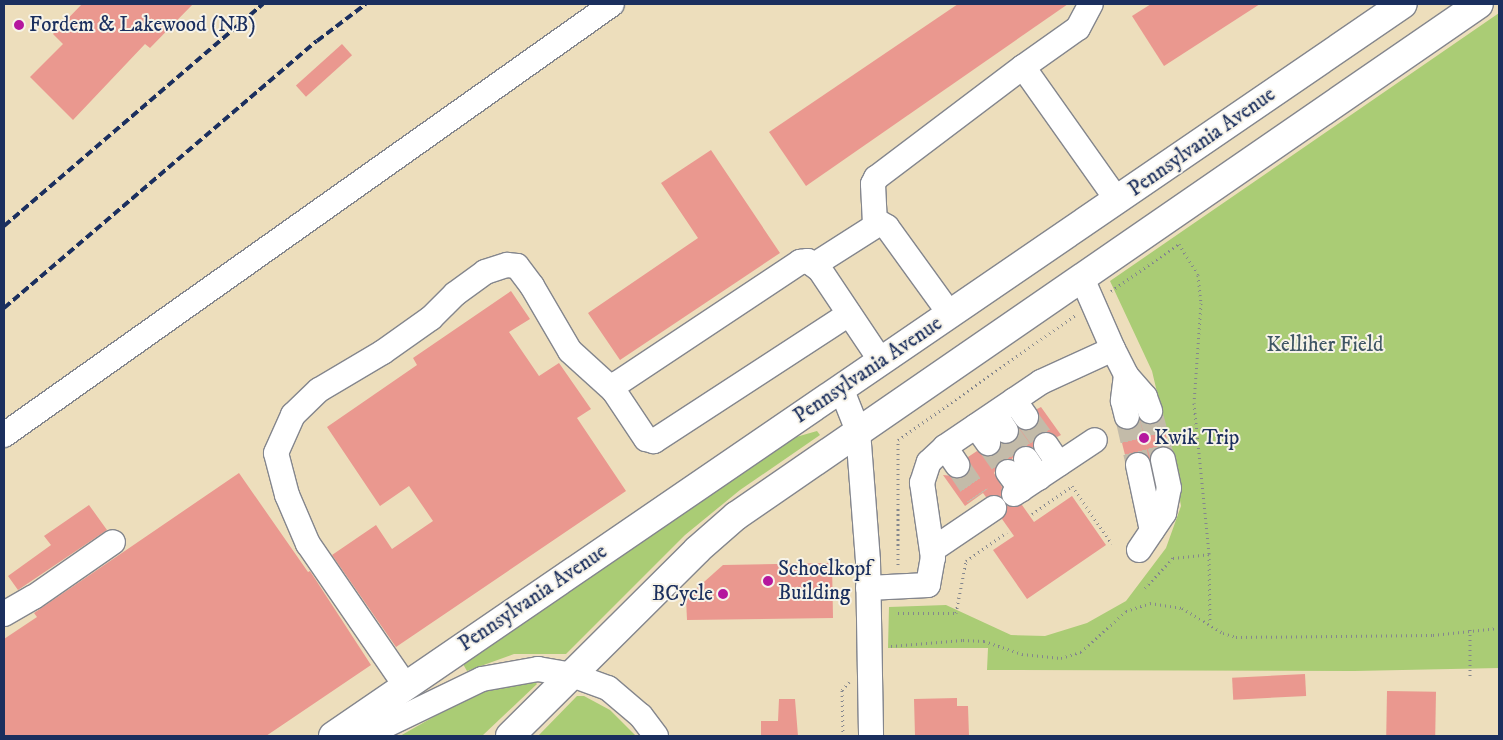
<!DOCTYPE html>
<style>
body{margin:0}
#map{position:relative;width:1503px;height:740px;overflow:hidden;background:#eddebc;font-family:"IM FELL DW Pica",serif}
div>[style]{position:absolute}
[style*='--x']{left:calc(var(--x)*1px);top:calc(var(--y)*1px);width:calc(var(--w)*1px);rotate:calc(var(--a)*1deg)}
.green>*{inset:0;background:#aacc75}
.building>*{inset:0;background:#ea988f;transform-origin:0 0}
.minor-tunnel>*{height:24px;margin-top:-12px;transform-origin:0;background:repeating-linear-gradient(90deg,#c3bba9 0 24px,transparent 0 36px)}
.path>*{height:3px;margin-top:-1.5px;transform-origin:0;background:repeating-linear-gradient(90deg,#84868d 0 1px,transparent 0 5px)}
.roads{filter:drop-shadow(1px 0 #84868d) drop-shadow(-1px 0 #84868d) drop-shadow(0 1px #84868d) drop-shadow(0 -1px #84868d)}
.minor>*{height:24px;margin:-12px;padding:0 12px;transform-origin:12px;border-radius:12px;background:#fff}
.major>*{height:28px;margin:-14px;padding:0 14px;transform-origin:14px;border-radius:14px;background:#fff}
.rail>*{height:4px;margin-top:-2px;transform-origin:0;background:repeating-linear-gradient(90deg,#1b2f5e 0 8px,transparent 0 12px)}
.dots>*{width:14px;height:14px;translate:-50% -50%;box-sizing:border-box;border:2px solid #f7f3e8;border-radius:50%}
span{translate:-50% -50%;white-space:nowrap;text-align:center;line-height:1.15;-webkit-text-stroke:4px #f7f3e8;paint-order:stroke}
.poi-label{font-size:21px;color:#1b2f5e}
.left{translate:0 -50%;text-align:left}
.right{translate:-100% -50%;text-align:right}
.street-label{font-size:21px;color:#1b2f5e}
.park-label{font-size:21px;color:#3f5664}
.frame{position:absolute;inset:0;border:5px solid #1b2f5e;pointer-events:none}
</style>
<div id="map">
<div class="green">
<i style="clip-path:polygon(1499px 13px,1499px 668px,1354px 671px,987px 670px,988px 648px,888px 648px,889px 607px,946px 605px,1011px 635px,1045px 636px,1087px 623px,1126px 601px,1166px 548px,1181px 506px,1173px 460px,1152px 371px,1110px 281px)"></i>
<i style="clip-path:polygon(817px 431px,820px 435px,740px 490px,685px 535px,566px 654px,514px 654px,467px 671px,463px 664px,709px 495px,796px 437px)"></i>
<i style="clip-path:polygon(534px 681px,537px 684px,482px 736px,400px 736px,479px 691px)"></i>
<i style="clip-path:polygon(577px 696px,584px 696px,610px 710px,636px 736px,538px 736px)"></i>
</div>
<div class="building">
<i style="clip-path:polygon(82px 4px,193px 4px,150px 48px,145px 44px,73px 120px,30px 77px,63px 44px,53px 34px)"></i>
<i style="clip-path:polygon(958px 4px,1068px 4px,806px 186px,769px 132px)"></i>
<i style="clip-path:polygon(1151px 4px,1260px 4px,1164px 66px,1132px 16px)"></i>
<i style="left:342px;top:44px;width:15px;height:62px;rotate:48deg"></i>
<i style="clip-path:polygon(711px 150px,780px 253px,620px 360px,588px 313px,698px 238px,661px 183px)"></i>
<i style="clip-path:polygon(511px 291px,530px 319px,509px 332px,539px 376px,559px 363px,591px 409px,577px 418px,626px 491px,396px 647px,332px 555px,376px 525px,392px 549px,433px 521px,409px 486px,380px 506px,327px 427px,417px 365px,413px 358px)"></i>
<i style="clip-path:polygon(1041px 407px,1061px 435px,1057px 437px,1045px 431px,1039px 433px,1033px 447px,1019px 447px,1012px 459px,1000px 461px,994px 473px,1002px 487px,1001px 496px,986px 497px,983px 493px,965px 506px,943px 475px,964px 477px,969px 471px,968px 457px,977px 451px,989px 457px,996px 454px,1001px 444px,1014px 442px,1019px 429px,1034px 428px,1039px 422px,1037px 409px)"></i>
<i style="clip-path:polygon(1162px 417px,1169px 448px,1154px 450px,1150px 459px,1143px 452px,1136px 452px,1126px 459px,1118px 427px,1130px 430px,1140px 420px,1154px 424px)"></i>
<i style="clip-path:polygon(239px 473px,308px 572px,310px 571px,371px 665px,266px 736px,4px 736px,4px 639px,37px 617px,34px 613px)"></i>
<i style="clip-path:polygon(1072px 496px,1106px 545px,1027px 599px,993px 550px,1014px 536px,1002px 519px,1007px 506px,1022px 505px,1034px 522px)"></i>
<i style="clip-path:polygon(89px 505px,107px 530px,18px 590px,8px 576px,51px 545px,44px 536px)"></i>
<i style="clip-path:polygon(832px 563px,833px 618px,687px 620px,686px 598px,723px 565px)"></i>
<i style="left:1305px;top:674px;width:22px;height:73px;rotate:87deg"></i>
<i style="left:1387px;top:691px;width:49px;height:45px;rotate:1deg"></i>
<i style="clip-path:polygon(957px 698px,957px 706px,968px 706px,969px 736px,915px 736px,914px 699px)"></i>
<i style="clip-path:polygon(779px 699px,795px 699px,798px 736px,761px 736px,761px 721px,778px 721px)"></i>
</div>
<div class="minor-tunnel">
<i style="--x:1150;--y:411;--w:51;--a:75.1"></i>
<i style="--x:1026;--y:417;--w:34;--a:54"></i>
<i style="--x:1127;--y:417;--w:49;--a:77.1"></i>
<i style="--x:1006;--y:431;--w:34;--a:54"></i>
<i style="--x:988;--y:443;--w:35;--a:55"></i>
<i style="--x:957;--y:465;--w:37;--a:56"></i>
</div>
<div class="path">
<i style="--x:1111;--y:291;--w:83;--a:-34.7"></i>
<i style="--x:1179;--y:244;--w:36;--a:58"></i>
<i style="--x:1198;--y:275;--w:28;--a:84"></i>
<i style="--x:1201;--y:303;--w:100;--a:94"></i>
<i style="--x:1194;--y:403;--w:152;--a:84.3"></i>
<i style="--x:1209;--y:554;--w:69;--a:89.2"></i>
<i style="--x:1032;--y:514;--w:49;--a:-35"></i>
<i style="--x:1072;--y:486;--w:70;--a:55.4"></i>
<i style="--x:898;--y:565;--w:125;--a:-90"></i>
<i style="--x:898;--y:440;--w:217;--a:-35.2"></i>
<i style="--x:1145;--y:588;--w:41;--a:-47"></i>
<i style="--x:1173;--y:558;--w:36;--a:-6"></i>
<i style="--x:898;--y:613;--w:58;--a:0"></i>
<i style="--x:956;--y:613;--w:53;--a:-79.1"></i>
<i style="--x:966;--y:561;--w:50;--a:-35.3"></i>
<i style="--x:1470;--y:629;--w:49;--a:90"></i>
<i style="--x:891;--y:646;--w:72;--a:-4.8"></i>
<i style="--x:963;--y:640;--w:21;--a:3"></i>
<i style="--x:984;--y:641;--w:40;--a:18.9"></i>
<i style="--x:1022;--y:654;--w:39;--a:6"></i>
<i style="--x:1061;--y:658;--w:21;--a:-17"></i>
<i style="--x:1081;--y:652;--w:61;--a:-42.3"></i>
<i style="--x:1126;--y:611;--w:25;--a:-18"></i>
<i style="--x:1150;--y:603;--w:32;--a:9"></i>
<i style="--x:1182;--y:608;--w:48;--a:31.4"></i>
<i style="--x:1223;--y:633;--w:14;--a:17"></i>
<i style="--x:1236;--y:637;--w:197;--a:-0.6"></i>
<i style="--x:1433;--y:635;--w:66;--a:-6.1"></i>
<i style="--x:843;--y:736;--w:46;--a:-91.2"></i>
<i style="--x:842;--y:690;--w:11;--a:-49"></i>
</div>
<div class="roads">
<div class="minor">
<i style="--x:1023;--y:67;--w:67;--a:-35.3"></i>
<i style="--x:1078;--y:28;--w:27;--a:-62"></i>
<i style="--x:875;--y:224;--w:40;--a:-92.9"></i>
<i style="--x:873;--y:184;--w:7;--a:-63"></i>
<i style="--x:876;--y:178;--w:184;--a:-37.1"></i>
<i style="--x:1023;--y:67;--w:163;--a:54.7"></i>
<i style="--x:814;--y:265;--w:78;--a:-32.5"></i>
<i style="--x:880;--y:223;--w:8;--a:30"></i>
<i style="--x:887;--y:227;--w:107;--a:54.1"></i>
<i style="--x:849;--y:314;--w:233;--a:146.9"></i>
<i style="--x:654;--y:441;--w:8;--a:-166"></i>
<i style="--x:646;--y:439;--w:58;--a:-123.7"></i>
<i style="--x:614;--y:391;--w:9;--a:-63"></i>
<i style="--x:618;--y:383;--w:219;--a:-33.6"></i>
<i style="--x:800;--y:262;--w:8;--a:-7"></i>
<i style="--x:808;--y:261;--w:15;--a:37"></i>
<i style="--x:820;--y:270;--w:110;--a:56.2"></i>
<i style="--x:1113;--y:349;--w:29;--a:63"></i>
<i style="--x:1126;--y:375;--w:26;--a:97"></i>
<i style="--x:1123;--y:401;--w:16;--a:76"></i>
<i style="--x:1126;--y:375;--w:29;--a:49"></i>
<i style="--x:1145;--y:397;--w:15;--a:70"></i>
<i style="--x:841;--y:388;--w:46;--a:68.4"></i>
<i style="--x:858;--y:431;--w:130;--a:85.6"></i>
<i style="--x:868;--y:561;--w:175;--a:89"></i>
<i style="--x:1014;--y:400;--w:21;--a:55"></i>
<i style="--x:995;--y:414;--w:20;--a:57"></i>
<i style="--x:976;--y:426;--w:21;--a:55"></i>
<i style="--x:4;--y:435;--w:745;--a:-35.33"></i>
<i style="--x:1046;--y:445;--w:23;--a:56"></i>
<i style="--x:945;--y:447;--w:22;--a:56"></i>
<i style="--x:1026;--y:459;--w:23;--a:56"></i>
<i style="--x:1138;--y:465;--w:67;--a:78"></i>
<i style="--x:1008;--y:472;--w:22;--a:54"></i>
<i style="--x:1014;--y:494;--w:97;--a:-33.7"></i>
<i style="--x:932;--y:550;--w:75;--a:-34.1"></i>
<i style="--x:1139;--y:550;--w:45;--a:-56"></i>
<i style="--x:1164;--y:513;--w:25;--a:-79"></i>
<i style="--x:1169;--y:488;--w:29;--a:-102"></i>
<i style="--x:868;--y:588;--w:60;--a:-2.9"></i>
<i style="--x:928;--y:585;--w:27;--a:-80"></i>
<i style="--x:933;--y:558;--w:76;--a:-98.3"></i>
<i style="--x:922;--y:483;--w:22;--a:-72"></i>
<i style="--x:929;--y:462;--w:22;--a:-43"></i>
<i style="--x:945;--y:447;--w:116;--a:-34.1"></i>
<i style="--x:1041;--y:382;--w:79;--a:-24.6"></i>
<i style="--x:1113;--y:349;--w:77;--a:-113.6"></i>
<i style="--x:4;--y:614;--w:34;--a:-30"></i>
<i style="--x:34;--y:597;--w:96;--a:-34.8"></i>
<i style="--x:405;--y:685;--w:171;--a:-124.5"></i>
<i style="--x:308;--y:544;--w:53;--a:-113.2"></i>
<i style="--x:287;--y:495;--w:43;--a:-104.7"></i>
<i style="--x:276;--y:453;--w:42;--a:-65.9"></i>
<i style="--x:293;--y:415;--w:36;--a:-44"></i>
<i style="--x:319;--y:390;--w:74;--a:-30.7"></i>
<i style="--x:383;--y:352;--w:59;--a:-35.3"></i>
<i style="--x:431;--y:318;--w:34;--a:-45"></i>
<i style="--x:455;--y:294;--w:37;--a:-36"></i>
<i style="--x:485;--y:272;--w:23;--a:-18"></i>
<i style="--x:507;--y:265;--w:10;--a:6"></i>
<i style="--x:517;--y:266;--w:25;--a:53"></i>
<i style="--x:532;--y:286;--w:75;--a:59.7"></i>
<i style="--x:570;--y:351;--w:59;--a:42.3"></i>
<i style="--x:364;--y:736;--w:131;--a:-25.8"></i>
<i style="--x:482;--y:679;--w:57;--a:-10.1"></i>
<i style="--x:538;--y:669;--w:35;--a:10"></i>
<i style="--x:572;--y:675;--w:38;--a:20"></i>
<i style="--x:608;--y:688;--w:43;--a:40.3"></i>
<i style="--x:641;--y:716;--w:25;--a:53"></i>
</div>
<div class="major">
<i style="--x:333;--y:736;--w:1296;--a:-34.38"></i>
<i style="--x:510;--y:736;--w:264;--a:-44.8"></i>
<i style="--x:697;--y:550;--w:52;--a:-41.1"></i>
<i style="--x:736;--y:516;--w:902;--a:-34.57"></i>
</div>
</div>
<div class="rail">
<i style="--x:4;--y:226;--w:341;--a:-40.6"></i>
<i style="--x:4;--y:308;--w:411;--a:-40.5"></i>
<i style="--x:317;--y:41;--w:61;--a:-37.1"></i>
</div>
<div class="dots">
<i style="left:19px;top:25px;background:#b5179e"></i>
<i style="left:1144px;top:438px;background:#b5179e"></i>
<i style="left:768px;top:581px;background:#b5179e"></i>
<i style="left:723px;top:594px;background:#b5179e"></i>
</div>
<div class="poi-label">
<span class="left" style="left:29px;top:25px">Fordem &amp; Lakewood (NB)</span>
<span class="left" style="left:1154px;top:438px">Kwik Trip</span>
<span class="left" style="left:778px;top:581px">Schoelkopf<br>Building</span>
<span class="right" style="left:713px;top:594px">BCycle</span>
</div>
<div class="street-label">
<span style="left:1202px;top:142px;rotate:-35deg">Pennsylvania Avenue</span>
<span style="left:868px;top:370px;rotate:-34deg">Pennsylvania Avenue</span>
<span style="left:533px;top:598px;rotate:-34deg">Pennsylvania Avenue</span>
</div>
<div class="park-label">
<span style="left:1325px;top:345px">Kelliher Field</span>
</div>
<div class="frame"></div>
</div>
